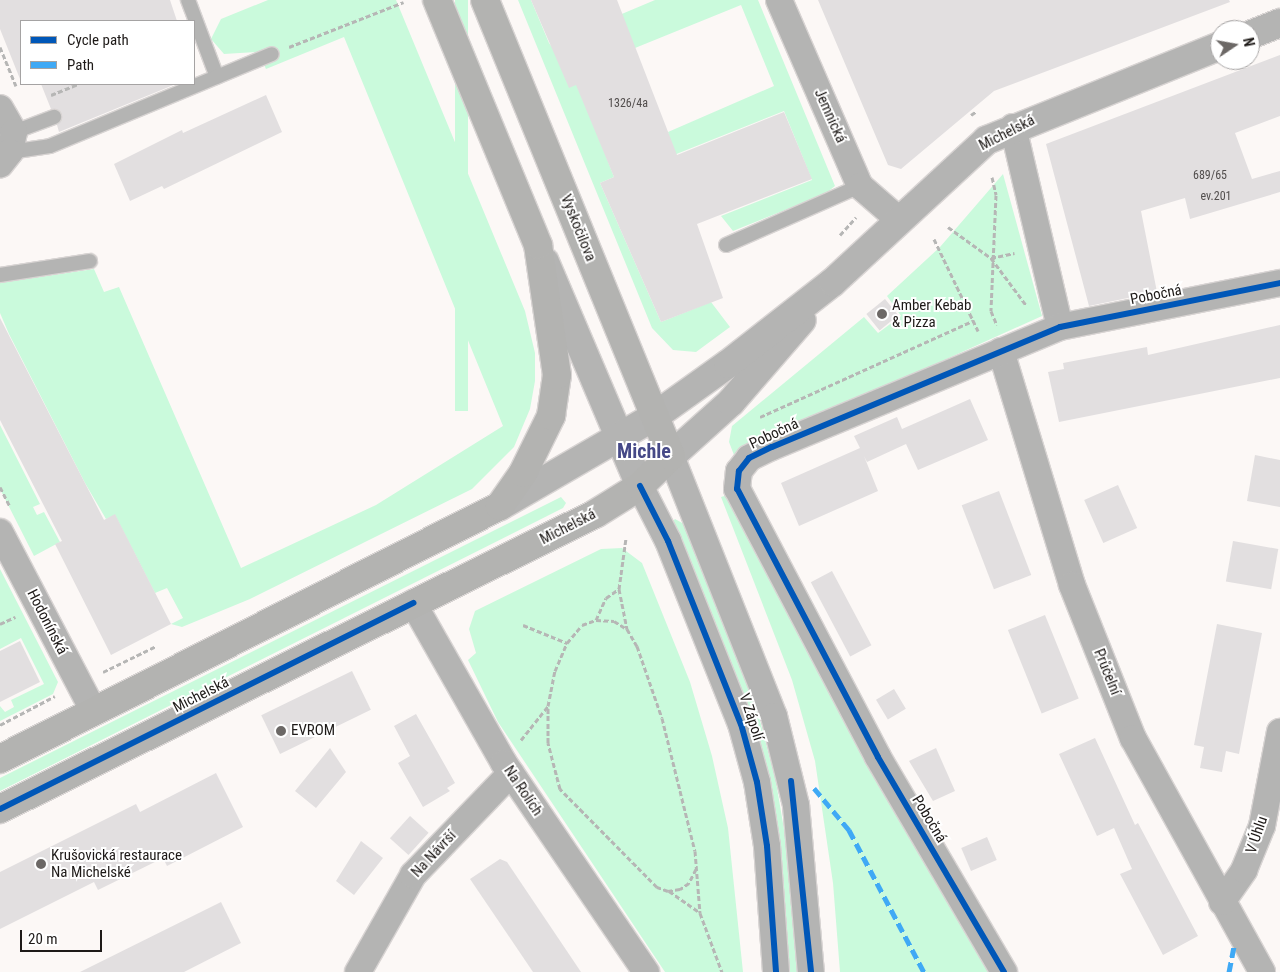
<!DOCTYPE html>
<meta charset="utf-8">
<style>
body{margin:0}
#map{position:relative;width:1280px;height:972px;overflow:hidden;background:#fcf8f6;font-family:"Roboto Condensed",sans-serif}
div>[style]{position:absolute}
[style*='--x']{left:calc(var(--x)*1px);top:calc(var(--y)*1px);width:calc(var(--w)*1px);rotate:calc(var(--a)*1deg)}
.green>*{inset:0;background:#cafadc;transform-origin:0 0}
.building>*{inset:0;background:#e2dfe0;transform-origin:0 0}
.path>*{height:3px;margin-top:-1.5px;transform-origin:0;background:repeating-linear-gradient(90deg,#b6b6b5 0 5px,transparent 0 7.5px)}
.roads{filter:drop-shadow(1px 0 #d8d4d3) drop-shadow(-1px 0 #d8d4d3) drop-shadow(0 1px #d8d4d3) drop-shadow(0 -1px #d8d4d3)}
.service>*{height:14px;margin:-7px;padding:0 7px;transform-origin:7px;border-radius:7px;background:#b4b4b3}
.minor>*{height:26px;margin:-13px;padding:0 13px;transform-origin:13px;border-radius:13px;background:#b4b4b3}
.tertiary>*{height:28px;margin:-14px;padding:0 14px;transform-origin:14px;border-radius:14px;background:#b4b4b3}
.secondary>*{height:28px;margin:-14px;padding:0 14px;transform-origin:14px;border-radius:14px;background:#b3b3b1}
.quiet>*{height:5px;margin-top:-2.5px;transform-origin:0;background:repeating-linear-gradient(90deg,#3fa9f5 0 10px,transparent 0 15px)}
.cycleway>*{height:6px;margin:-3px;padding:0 3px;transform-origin:3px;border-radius:3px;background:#0057b8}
.dots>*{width:14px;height:14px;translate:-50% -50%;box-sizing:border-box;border:2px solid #fff;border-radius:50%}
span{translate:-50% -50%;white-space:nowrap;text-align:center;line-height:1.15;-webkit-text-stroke:4px #fff;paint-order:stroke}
.number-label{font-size:12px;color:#524e4d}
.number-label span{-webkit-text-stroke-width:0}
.street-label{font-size:15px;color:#1e1a18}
.poi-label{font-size:15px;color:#1e1a18}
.left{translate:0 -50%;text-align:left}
.district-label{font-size:20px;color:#464987;font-weight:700}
.legend{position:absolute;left:20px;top:20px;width:175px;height:65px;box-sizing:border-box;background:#fff;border:1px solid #a5a3a3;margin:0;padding:6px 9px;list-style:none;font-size:15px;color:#1e1a18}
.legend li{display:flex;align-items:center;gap:10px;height:25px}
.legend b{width:25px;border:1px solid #a5a3a3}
.north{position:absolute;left:1210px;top:20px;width:50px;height:50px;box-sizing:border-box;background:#fff;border:1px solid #a5a3a3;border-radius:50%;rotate:78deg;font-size:14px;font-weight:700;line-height:20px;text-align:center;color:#1e1a18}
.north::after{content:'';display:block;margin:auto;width:18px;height:22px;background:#6c6866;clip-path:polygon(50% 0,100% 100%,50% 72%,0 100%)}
.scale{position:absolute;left:20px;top:930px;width:82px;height:22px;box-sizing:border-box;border:2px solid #1e1a18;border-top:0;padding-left:6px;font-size:15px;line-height:18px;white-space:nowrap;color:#1e1a18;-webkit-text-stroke:4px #fff;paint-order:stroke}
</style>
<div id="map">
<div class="green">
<i style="clip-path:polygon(268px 0,396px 0,525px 311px,535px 353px,535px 381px,530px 409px,514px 447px,472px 489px,250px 599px,182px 627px,171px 624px,183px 618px,167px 588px,155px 593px,115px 515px,106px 519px,85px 483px,9px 334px,0 313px,0 283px,94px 269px,104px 292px,119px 287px,241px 568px,376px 505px,503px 426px,344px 37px,266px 69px,258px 52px,224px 54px,211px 39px,221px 19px)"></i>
<i style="left:455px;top:0;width:13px;height:411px"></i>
<i style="clip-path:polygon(518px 0,531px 0,549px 43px,578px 84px,614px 177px,600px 183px,661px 322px,711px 302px,730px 327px,696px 352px,673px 350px,652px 328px)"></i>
<i style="clip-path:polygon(655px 0,758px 0,835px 186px,825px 194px,733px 231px,721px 216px,812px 180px,784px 111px,674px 155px,668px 132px,774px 86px,741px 5px,635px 48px,617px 16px)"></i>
<i style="clip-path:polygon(1003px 174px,1042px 316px,734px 455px,729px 442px,732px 426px,864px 317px,878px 333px,901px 316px,887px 296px,940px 247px)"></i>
<i style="clip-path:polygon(0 425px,40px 504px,33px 507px,37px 515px,44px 512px,60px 542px,34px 556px,0 489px)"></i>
<i style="clip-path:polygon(731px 494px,995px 972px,840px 972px,833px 883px,815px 761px,792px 680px,721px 497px)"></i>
<i style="clip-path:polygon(561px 497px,566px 503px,563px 508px,0 791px,0 778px)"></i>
<i style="clip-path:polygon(675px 519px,684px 524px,757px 709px,776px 782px,787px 847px,797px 972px,785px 972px,774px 847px,672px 522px)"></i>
<i style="clip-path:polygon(622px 548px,642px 563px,690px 682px,712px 756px,728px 828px,743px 972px,665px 972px,498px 722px,468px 660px,476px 653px,469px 629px,475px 611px,601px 549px)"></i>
<i style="clip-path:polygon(0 569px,58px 682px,53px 694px,0 721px,0 706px,5px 712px,14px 707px,11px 700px,44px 684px,21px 638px,0 649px)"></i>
</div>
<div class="building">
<i style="clip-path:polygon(0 0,170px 0,177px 21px,21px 21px,20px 79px,0 29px)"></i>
<i style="clip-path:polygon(531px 0,617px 0,677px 155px,784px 112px,812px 179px,697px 224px,723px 298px,661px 322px,600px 183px,614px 177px,576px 85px,569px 88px)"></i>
<i style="clip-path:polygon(818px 0,1229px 0,1230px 2px,994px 91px,901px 169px,888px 165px)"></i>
<i style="clip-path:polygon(1280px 55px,1280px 116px,1235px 133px,1252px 179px,1280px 171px,1280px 192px,1190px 219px,1185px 198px,1141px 211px,1157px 292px,1089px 306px,1046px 144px)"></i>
<i style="clip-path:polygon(41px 84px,176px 84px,59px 132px,57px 125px,62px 114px,51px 109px)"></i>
<i style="clip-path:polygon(266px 95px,282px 132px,164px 189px,162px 186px,130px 201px,114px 164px,182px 130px,183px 133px)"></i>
<i style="left:885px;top:299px;width:21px;height:24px;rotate:51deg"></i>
<i style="clip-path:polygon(0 318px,104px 520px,115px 514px,171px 624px,111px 655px,55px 544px,62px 541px,0 420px)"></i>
<i style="clip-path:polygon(1280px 325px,1280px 378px,1059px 422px,1048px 372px,1064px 369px,1063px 363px,1147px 347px,1148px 355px)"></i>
<i style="clip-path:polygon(970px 399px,988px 440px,918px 470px,906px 444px,867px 462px,864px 456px,878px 491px,799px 526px,781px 483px,860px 448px,854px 436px,897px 417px,902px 429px)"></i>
<i style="clip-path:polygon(1255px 455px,1280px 460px,1280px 507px,1247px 501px)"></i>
<i style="left:1118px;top:485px;width:47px;height:37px;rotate:66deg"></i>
<i style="left:999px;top:491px;width:90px;height:40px;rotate:69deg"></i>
<i style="left:1233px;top:541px;width:46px;height:41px;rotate:10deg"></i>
<i style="left:832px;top:571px;width:84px;height:24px;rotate:62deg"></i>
<i style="left:1045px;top:615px;width:90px;height:40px;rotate:68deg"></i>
<i style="clip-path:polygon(1217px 624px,1262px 633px,1239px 754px,1226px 751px,1222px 772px,1200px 768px,1204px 747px,1194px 745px)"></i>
<i style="clip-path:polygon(20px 641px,40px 682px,0 702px,0 651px)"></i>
<i style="left:352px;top:671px;width:43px;height:101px;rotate:64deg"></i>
<i style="left:894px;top:689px;width:23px;height:21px;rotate:59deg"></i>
<i style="clip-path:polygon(416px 714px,455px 783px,447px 788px,450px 791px,423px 807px,398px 763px,410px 756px,394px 726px)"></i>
<i style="clip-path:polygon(1095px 738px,1135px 825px,1138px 823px,1198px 936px,1163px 955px,1120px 874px,1132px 869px,1114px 828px,1097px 836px,1059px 754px)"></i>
<i style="clip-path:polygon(330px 748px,346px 772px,316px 808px,295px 791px)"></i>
<i style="clip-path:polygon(936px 748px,955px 791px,933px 801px,909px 761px)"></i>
<i style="clip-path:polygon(216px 773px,243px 827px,167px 866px,163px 858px,98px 890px,94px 882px,0 929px,0 872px,136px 804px,140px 812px)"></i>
<i style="left:410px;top:816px;width:25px;height:30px;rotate:42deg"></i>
<i style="left:987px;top:837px;width:25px;height:28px;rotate:67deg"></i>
<i style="clip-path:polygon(361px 841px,383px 858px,354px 895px,336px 881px)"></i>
<i style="clip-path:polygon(500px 859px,507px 862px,581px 972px,533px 972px,470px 879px)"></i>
<i style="clip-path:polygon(221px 902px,241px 943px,184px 972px,80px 972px)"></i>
</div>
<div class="path">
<i style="--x:0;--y:47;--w:42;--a:67.7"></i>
<i style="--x:289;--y:47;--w:123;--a:-21.4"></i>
<i style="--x:51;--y:95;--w:29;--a:-22"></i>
<i style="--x:971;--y:115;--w:7;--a:-34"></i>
<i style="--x:992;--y:177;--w:18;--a:77"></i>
<i style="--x:996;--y:195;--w:116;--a:92.5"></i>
<i style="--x:991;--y:311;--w:15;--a:67"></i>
<i style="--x:948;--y:227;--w:53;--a:35.8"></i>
<i style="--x:991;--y:258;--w:59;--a:53.3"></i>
<i style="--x:840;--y:235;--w:24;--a:-48"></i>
<i style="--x:934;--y:239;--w:102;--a:64.4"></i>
<i style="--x:991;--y:258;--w:24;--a:-12"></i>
<i style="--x:760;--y:417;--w:234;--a:-24.3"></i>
<i style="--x:0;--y:487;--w:22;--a:63"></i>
<i style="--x:619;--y:589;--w:41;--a:78.7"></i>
<i style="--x:596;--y:620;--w:24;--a:-66"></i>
<i style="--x:606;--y:598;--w:16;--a:-35"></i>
<i style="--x:619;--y:589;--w:51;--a:-82.2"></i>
<i style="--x:0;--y:624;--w:17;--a:-25"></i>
<i style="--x:523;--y:625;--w:48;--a:22.2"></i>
<i style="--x:103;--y:672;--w:59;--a:-26.1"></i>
<i style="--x:0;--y:725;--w:62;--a:-27.8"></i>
<i style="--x:521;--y:740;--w:43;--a:-51.5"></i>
<i style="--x:696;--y:869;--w:16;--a:117"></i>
<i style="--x:689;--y:883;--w:11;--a:146"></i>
<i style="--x:680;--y:889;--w:12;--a:171"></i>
<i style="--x:668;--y:891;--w:12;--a:-160"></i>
<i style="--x:657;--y:887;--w:138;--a:-134.7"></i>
<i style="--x:560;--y:789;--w:48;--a:-104.6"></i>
<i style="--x:548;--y:743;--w:37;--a:-90"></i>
<i style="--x:548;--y:706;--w:36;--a:-79"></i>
<i style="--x:555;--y:671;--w:30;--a:-67"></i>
<i style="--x:567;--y:643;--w:23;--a:-50"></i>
<i style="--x:582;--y:625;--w:15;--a:-20"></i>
<i style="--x:596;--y:620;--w:18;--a:3"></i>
<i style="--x:614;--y:621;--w:15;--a:32"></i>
<i style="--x:627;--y:629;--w:20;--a:60"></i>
<i style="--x:637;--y:646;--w:76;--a:70.9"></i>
<i style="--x:662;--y:718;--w:137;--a:76.1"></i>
<i style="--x:695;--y:851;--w:62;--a:85.4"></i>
<i style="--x:700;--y:913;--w:63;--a:69.6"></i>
<i style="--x:669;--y:891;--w:38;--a:35"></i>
</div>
<div class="roads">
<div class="service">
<i style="--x:188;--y:0;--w:82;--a:69.4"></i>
<i style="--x:14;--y:132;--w:43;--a:-20.6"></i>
<i style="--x:10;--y:152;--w:40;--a:-8.5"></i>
<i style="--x:50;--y:146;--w:240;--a:-22.5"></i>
<i style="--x:726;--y:245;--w:146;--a:-23.8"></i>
<i style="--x:0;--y:275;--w:91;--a:-8.8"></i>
</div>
<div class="minor">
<i style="--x:779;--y:0;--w:203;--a:66.5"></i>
<i style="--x:860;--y:186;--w:50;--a:41"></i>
<i style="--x:0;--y:108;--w:28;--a:60"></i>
<i style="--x:14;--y:132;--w:20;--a:101"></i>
<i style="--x:10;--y:152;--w:16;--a:128"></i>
<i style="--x:1013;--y:127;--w:205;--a:76.8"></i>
<i style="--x:1001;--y:351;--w:245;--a:73.1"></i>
<i style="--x:1072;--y:585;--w:165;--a:68.3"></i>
<i style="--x:1133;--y:738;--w:267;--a:61.1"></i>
<i style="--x:671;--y:456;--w:280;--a:68.4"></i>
<i style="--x:774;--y:716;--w:92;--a:76.1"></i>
<i style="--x:796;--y:805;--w:168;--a:84.9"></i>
<i style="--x:640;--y:486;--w:62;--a:63"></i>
<i style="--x:668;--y:541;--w:197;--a:68.3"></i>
<i style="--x:741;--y:724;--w:60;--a:74.6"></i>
<i style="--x:757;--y:782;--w:65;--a:81.1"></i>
<i style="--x:767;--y:846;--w:126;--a:85.9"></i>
<i style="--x:0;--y:532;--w:203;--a:62.4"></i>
<i style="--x:413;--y:603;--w:184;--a:60.4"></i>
<i style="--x:504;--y:763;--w:253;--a:55.8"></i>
<i style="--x:1222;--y:902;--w:39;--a:-55"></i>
<i style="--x:1244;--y:870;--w:48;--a:-67.8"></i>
<i style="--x:1262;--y:826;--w:96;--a:-79.2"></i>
<i style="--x:358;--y:972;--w:112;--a:-60.4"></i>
<i style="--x:413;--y:875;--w:141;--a:-46.1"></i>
<i style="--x:1004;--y:972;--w:249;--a:-120.4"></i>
<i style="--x:878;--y:757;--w:303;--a:-117.7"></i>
<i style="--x:737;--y:489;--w:18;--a:-84"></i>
<i style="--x:739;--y:471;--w:16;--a:-52"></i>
<i style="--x:749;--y:458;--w:25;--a:-26"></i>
<i style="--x:772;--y:447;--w:312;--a:-22.6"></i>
<i style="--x:1060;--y:327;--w:224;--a:-11.3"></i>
</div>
<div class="tertiary">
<i style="--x:1250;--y:35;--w:32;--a:-22"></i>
<i style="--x:545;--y:262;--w:243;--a:67"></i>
<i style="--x:671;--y:456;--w:81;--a:-42"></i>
<i style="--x:731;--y:402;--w:108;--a:-49.1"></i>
<i style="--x:500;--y:506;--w:179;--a:-30.1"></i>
<i style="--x:655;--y:416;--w:90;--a:-35.5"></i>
<i style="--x:728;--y:364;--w:133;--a:-38"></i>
<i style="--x:833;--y:282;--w:209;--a:-42.7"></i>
<i style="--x:987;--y:140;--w:251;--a:-22"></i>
</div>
<div class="secondary">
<i style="--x:0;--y:759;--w:560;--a:-26.84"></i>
<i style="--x:500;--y:506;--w:40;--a:-55.1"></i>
<i style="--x:523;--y:473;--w:64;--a:-63.8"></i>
<i style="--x:551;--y:416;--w:41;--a:-81.7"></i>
<i style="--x:557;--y:375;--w:131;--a:-98.3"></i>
<i style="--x:538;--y:245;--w:265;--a:-112.4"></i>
<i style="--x:0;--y:809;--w:664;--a:-26.37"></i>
<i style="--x:595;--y:514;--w:53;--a:-31.9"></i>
<i style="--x:640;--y:486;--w:43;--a:-44.1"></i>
<i style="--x:671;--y:456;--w:492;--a:-112.2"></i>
</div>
</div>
<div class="quiet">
<i style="--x:814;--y:788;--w:55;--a:50.2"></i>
<i style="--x:849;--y:830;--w:161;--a:62.2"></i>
<i style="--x:1229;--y:972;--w:26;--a:-79"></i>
</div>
<div class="cycleway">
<i style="--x:640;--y:486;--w:62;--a:63"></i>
<i style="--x:668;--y:541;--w:197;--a:68.3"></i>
<i style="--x:741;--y:724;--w:60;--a:74.6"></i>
<i style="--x:757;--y:782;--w:65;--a:81.1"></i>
<i style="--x:767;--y:846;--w:126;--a:85.9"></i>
<i style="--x:791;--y:781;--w:192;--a:84"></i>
<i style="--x:0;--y:809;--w:462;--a:-26.5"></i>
<i style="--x:1004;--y:972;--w:249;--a:-120.4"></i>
<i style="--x:878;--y:757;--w:303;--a:-117.7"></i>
<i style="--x:737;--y:489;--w:18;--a:-84"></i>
<i style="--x:739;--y:471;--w:16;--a:-52"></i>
<i style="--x:749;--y:458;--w:25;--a:-26"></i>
<i style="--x:772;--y:447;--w:312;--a:-22.6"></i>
<i style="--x:1060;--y:327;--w:224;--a:-11.3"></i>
</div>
<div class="dots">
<i style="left:882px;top:314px;background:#6c6866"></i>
<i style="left:281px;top:731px;background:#6c6866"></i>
<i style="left:41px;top:864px;background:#6c6866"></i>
</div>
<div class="number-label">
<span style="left:628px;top:104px">1326/4a</span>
<span style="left:1210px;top:176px">689/65</span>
<span style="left:1216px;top:197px">ev.201</span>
</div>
<div class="street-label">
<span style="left:830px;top:116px;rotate:66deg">Jemnická</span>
<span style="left:1007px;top:133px;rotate:-27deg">Michelská</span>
<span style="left:578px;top:228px;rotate:68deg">Vyskočilova</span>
<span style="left:1156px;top:295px;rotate:-11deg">Pobočná</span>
<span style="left:774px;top:434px;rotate:-25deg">Pobočná</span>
<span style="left:568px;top:527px;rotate:-27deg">Michelská</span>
<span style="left:47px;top:622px;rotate:63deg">Hodonínská</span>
<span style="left:1107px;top:672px;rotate:68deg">Průčelní</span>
<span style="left:201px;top:695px;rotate:-27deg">Michelská</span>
<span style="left:751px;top:717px;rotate:72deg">V Zápolí</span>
<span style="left:523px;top:791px;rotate:56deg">Na Rolích</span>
<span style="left:929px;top:819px;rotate:59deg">Pobočná</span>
<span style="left:1257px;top:835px;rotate:-71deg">V Úhlu</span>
<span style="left:434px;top:854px;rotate:-47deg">Na Návrší</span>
</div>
<div class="poi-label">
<span class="left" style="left:892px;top:314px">Amber Kebab<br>&amp; Pizza</span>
<span class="left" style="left:291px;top:731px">EVROM</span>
<span class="left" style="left:51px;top:864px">Krušovická restaurace<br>Na Michelské</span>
</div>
<div class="district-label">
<span style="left:644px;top:451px">Michle</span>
</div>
<ul class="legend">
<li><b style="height:6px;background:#0057b8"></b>Cycle path</li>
<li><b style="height:6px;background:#3fa9f5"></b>Path</li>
</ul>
<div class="north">N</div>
<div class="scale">20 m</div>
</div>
